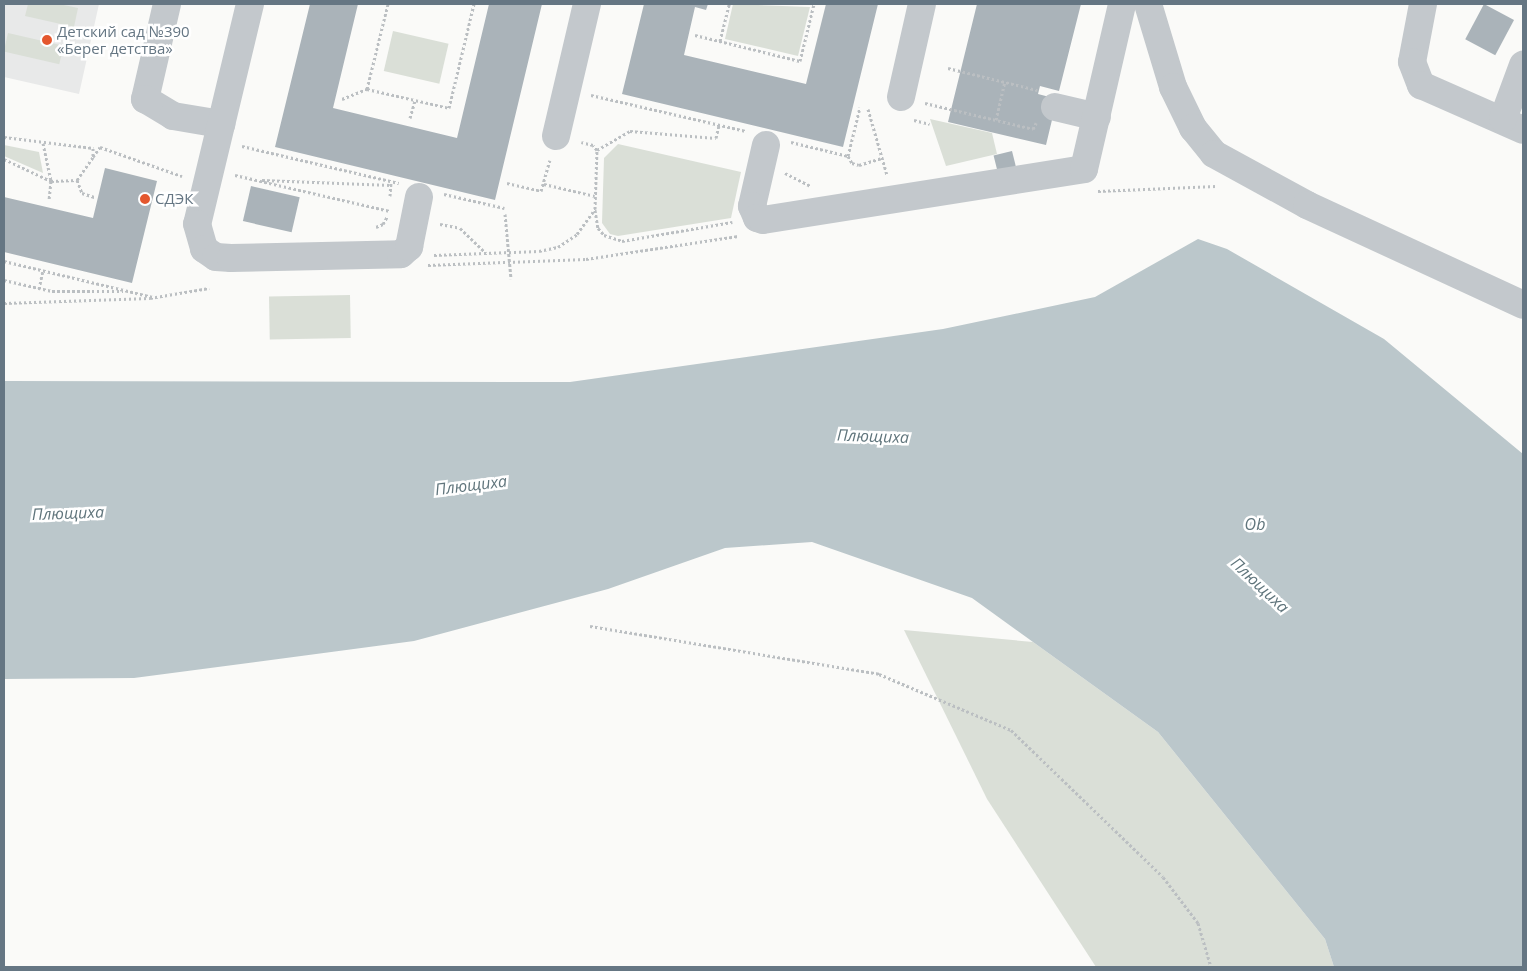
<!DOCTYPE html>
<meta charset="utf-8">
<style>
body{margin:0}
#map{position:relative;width:1527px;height:971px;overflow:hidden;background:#fafaf8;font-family:"Open Sans",sans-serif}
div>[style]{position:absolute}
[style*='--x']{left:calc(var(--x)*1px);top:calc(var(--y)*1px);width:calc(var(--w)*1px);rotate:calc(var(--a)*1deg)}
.built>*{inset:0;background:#e8e9e9}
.green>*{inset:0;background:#dadfd7;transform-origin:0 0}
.water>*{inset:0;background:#bbc7cb}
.building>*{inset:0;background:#aab3b9;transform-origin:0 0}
.path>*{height:3px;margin-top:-1.5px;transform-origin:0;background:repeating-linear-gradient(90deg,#bbbfc2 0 2.5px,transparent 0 5px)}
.minor>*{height:28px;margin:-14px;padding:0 14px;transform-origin:14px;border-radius:14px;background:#c3c8cc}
.dots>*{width:14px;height:14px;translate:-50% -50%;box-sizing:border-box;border:2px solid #fff;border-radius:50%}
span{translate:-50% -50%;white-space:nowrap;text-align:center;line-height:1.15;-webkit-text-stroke:5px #fff;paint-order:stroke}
.poi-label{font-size:15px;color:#657683}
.left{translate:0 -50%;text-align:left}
.water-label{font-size:16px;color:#60757c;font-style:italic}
.frame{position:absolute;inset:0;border:5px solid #657683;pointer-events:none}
</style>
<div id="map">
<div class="built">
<i style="clip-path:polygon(4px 4px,99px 4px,79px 94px,4px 77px)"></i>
</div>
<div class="green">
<i style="clip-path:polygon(28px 4px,59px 4px,78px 8px,74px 27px,25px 16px)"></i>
<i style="clip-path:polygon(733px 4px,810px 7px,798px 56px,725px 39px)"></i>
<i style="left:393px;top:31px;width:57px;height:41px;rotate:13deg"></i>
<i style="left:8px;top:33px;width:57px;height:19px;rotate:13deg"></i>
<i style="clip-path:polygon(930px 119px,992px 133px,997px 154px,946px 166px)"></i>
<i style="clip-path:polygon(618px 144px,741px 172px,731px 218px,618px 236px,610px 234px,602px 223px,604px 158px)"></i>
<i style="clip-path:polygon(4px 145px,39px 152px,43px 173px,4px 156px)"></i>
<i style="left:350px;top:295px;width:43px;height:81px;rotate:89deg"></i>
<i style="clip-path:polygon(904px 630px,1033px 642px,1158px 732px,1325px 939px,1334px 967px,1096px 967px,987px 799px)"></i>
</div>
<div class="water">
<i style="clip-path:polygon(1198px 239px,1227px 249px,1384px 339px,1523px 454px,1523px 967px,1334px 967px,1325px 939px,1158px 732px,972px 598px,812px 542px,725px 548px,608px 589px,414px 641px,134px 678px,4px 679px,4px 381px,570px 382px,943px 329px,1095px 297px)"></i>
</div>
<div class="building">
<i style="clip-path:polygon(310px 4px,358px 4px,333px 108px,457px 138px,489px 4px,542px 4px,495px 200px,275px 147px)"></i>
<i style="clip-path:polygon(644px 4px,708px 4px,706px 10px,695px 7px,684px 55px,806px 84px,826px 4px,878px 4px,843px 147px,622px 94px)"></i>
<i style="clip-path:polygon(977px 4px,1081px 4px,1059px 91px,1040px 86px,1038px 94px,1057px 99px,1046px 145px,948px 122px)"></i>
<i style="left:1484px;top:4px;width:34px;height:40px;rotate:28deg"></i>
<i style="left:1012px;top:151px;width:21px;height:19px;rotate:76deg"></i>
<i style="clip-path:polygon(105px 168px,157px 181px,132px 283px,4px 252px,4px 197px,93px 218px)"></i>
<i style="left:251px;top:186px;width:50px;height:36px;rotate:13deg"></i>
</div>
<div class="path">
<i style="--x:388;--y:4;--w:88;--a:103.9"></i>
<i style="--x:367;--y:89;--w:84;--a:13"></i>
<i style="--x:449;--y:108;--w:107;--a:-76.5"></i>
<i style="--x:695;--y:35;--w:108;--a:13.9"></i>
<i style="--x:800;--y:61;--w:59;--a:-76.2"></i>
<i style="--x:720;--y:41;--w:38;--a:-76"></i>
<i style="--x:948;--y:68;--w:92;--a:13.9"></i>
<i style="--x:591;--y:95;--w:159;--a:13.1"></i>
<i style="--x:342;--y:99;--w:27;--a:-22"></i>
<i style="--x:925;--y:103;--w:111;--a:13.5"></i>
<i style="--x:1033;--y:129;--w:7;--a:-63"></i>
<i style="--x:868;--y:109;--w:69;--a:73.9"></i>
<i style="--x:410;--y:118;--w:19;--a:-74"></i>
<i style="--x:914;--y:120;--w:16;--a:14"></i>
<i style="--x:996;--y:120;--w:39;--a:-77"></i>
<i style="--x:4;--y:137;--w:90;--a:7"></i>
<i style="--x:93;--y:148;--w:9;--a:90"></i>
<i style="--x:93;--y:157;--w:12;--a:-55"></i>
<i style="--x:100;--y:147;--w:87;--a:19.5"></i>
<i style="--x:791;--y:142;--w:59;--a:13.8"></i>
<i style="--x:848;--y:156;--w:50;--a:-76.2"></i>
<i style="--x:43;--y:143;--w:39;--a:78"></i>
<i style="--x:51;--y:181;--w:19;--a:96"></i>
<i style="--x:242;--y:146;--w:161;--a:13.3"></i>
<i style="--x:597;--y:150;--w:38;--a:-30"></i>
<i style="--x:630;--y:131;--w:86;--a:4.7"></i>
<i style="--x:716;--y:138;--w:13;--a:-77"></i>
<i style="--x:848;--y:156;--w:8;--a:60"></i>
<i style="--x:852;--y:163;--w:7;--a:16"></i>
<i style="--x:859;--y:165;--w:24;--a:-17"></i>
<i style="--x:4;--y:159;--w:52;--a:25.1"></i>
<i style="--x:51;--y:181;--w:26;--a:-2"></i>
<i style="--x:77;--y:180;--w:28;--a:-55"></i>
<i style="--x:785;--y:173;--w:29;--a:27"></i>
<i style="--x:235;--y:175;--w:159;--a:13.1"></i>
<i style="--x:77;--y:180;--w:14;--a:69"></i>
<i style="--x:82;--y:193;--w:13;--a:18"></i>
<i style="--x:262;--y:180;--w:129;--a:2.2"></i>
<i style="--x:507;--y:183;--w:35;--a:13"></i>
<i style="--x:541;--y:191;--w:32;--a:-74"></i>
<i style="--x:544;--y:184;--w:52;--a:13.2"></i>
<i style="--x:1098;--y:191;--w:118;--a:-2.4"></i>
<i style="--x:444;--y:194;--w:62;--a:13.1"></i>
<i style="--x:390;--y:196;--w:14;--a:-86"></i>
<i style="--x:595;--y:210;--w:18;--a:81"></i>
<i style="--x:598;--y:228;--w:9;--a:49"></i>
<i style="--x:604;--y:235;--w:19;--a:18"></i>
<i style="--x:622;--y:241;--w:112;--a:-9.8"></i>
<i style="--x:505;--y:214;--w:65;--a:84.7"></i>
<i style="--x:440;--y:224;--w:20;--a:11"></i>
<i style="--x:460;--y:228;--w:36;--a:44"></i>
<i style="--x:376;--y:227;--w:8;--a:-23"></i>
<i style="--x:383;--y:224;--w:8;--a:-60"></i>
<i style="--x:434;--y:255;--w:105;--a:-2.2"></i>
<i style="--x:539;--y:251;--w:19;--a:-12"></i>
<i style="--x:558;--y:247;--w:23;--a:-34"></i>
<i style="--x:577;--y:234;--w:31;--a:-54"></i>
<i style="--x:595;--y:209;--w:59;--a:-88.1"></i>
<i style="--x:597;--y:150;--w:6;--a:-129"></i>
<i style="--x:593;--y:145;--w:12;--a:-166"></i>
<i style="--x:4;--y:261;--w:153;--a:13.6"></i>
<i style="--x:428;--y:265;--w:158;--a:-2.2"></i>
<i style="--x:586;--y:259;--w:154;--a:-8.6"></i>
<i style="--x:4;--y:280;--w:49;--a:12.9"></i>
<i style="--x:52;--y:291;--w:71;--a:0"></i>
<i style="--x:39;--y:289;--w:19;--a:-78"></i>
<i style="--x:4;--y:303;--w:146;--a:-2"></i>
<i style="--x:150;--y:298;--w:60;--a:-9.6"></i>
<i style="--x:590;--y:626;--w:293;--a:9.4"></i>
<i style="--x:879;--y:674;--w:143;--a:23"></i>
<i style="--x:1011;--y:730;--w:211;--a:44"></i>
<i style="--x:1163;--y:877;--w:58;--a:52.7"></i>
<i style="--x:1198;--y:923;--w:46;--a:73.5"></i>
</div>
<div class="minor">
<i style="--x:167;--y:4;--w:98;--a:103"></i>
<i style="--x:145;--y:99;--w:33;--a:31"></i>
<i style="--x:173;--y:116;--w:49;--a:9.5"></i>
<i style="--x:250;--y:4;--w:226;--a:103.5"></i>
<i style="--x:197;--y:224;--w:26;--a:74"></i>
<i style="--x:204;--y:249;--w:14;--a:34"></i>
<i style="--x:216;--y:257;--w:15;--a:4"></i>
<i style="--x:231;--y:258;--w:170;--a:-1.3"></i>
<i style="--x:401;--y:254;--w:11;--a:-41"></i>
<i style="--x:409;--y:247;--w:51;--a:-78.7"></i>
<i style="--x:1148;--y:4;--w:87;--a:73.2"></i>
<i style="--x:1173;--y:87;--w:46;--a:64"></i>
<i style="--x:1193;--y:128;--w:33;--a:51"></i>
<i style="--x:1214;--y:154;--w:106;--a:28.7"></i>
<i style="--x:1307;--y:205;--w:238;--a:24.8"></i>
<i style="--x:1423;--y:4;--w:59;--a:100.7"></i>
<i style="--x:1412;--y:62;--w:25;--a:69"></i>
<i style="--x:1421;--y:85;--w:111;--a:23.8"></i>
<i style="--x:901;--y:97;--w:95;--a:-77.3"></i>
<i style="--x:1055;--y:107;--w:43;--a:13.4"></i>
<i style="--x:1503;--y:119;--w:58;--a:-69.7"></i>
<i style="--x:556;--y:136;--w:136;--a:-76.8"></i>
<i style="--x:766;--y:145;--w:63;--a:102.9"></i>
<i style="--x:752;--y:206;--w:13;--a:67"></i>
<i style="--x:757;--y:218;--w:6;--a:18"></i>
<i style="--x:763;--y:220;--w:325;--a:-9"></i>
<i style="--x:1084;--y:169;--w:169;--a:-77"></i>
</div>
<div class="dots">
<i style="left:47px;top:40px;background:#e4572e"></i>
<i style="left:145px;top:199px;background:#e4572e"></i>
</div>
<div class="poi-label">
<span class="left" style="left:57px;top:40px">Детский сад №390<br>«Берег детства»</span>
<span class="left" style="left:155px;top:199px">СДЭК</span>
</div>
<div class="water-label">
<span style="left:873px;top:436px;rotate:2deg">Плющиха</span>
<span style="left:471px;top:485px;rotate:-7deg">Плющиха</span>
<span style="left:68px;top:513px;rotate:-2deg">Плющиха</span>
<span style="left:1255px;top:524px">Ob</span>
<span style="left:1260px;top:585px;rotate:43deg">Плющиха</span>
</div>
<div class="frame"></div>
</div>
